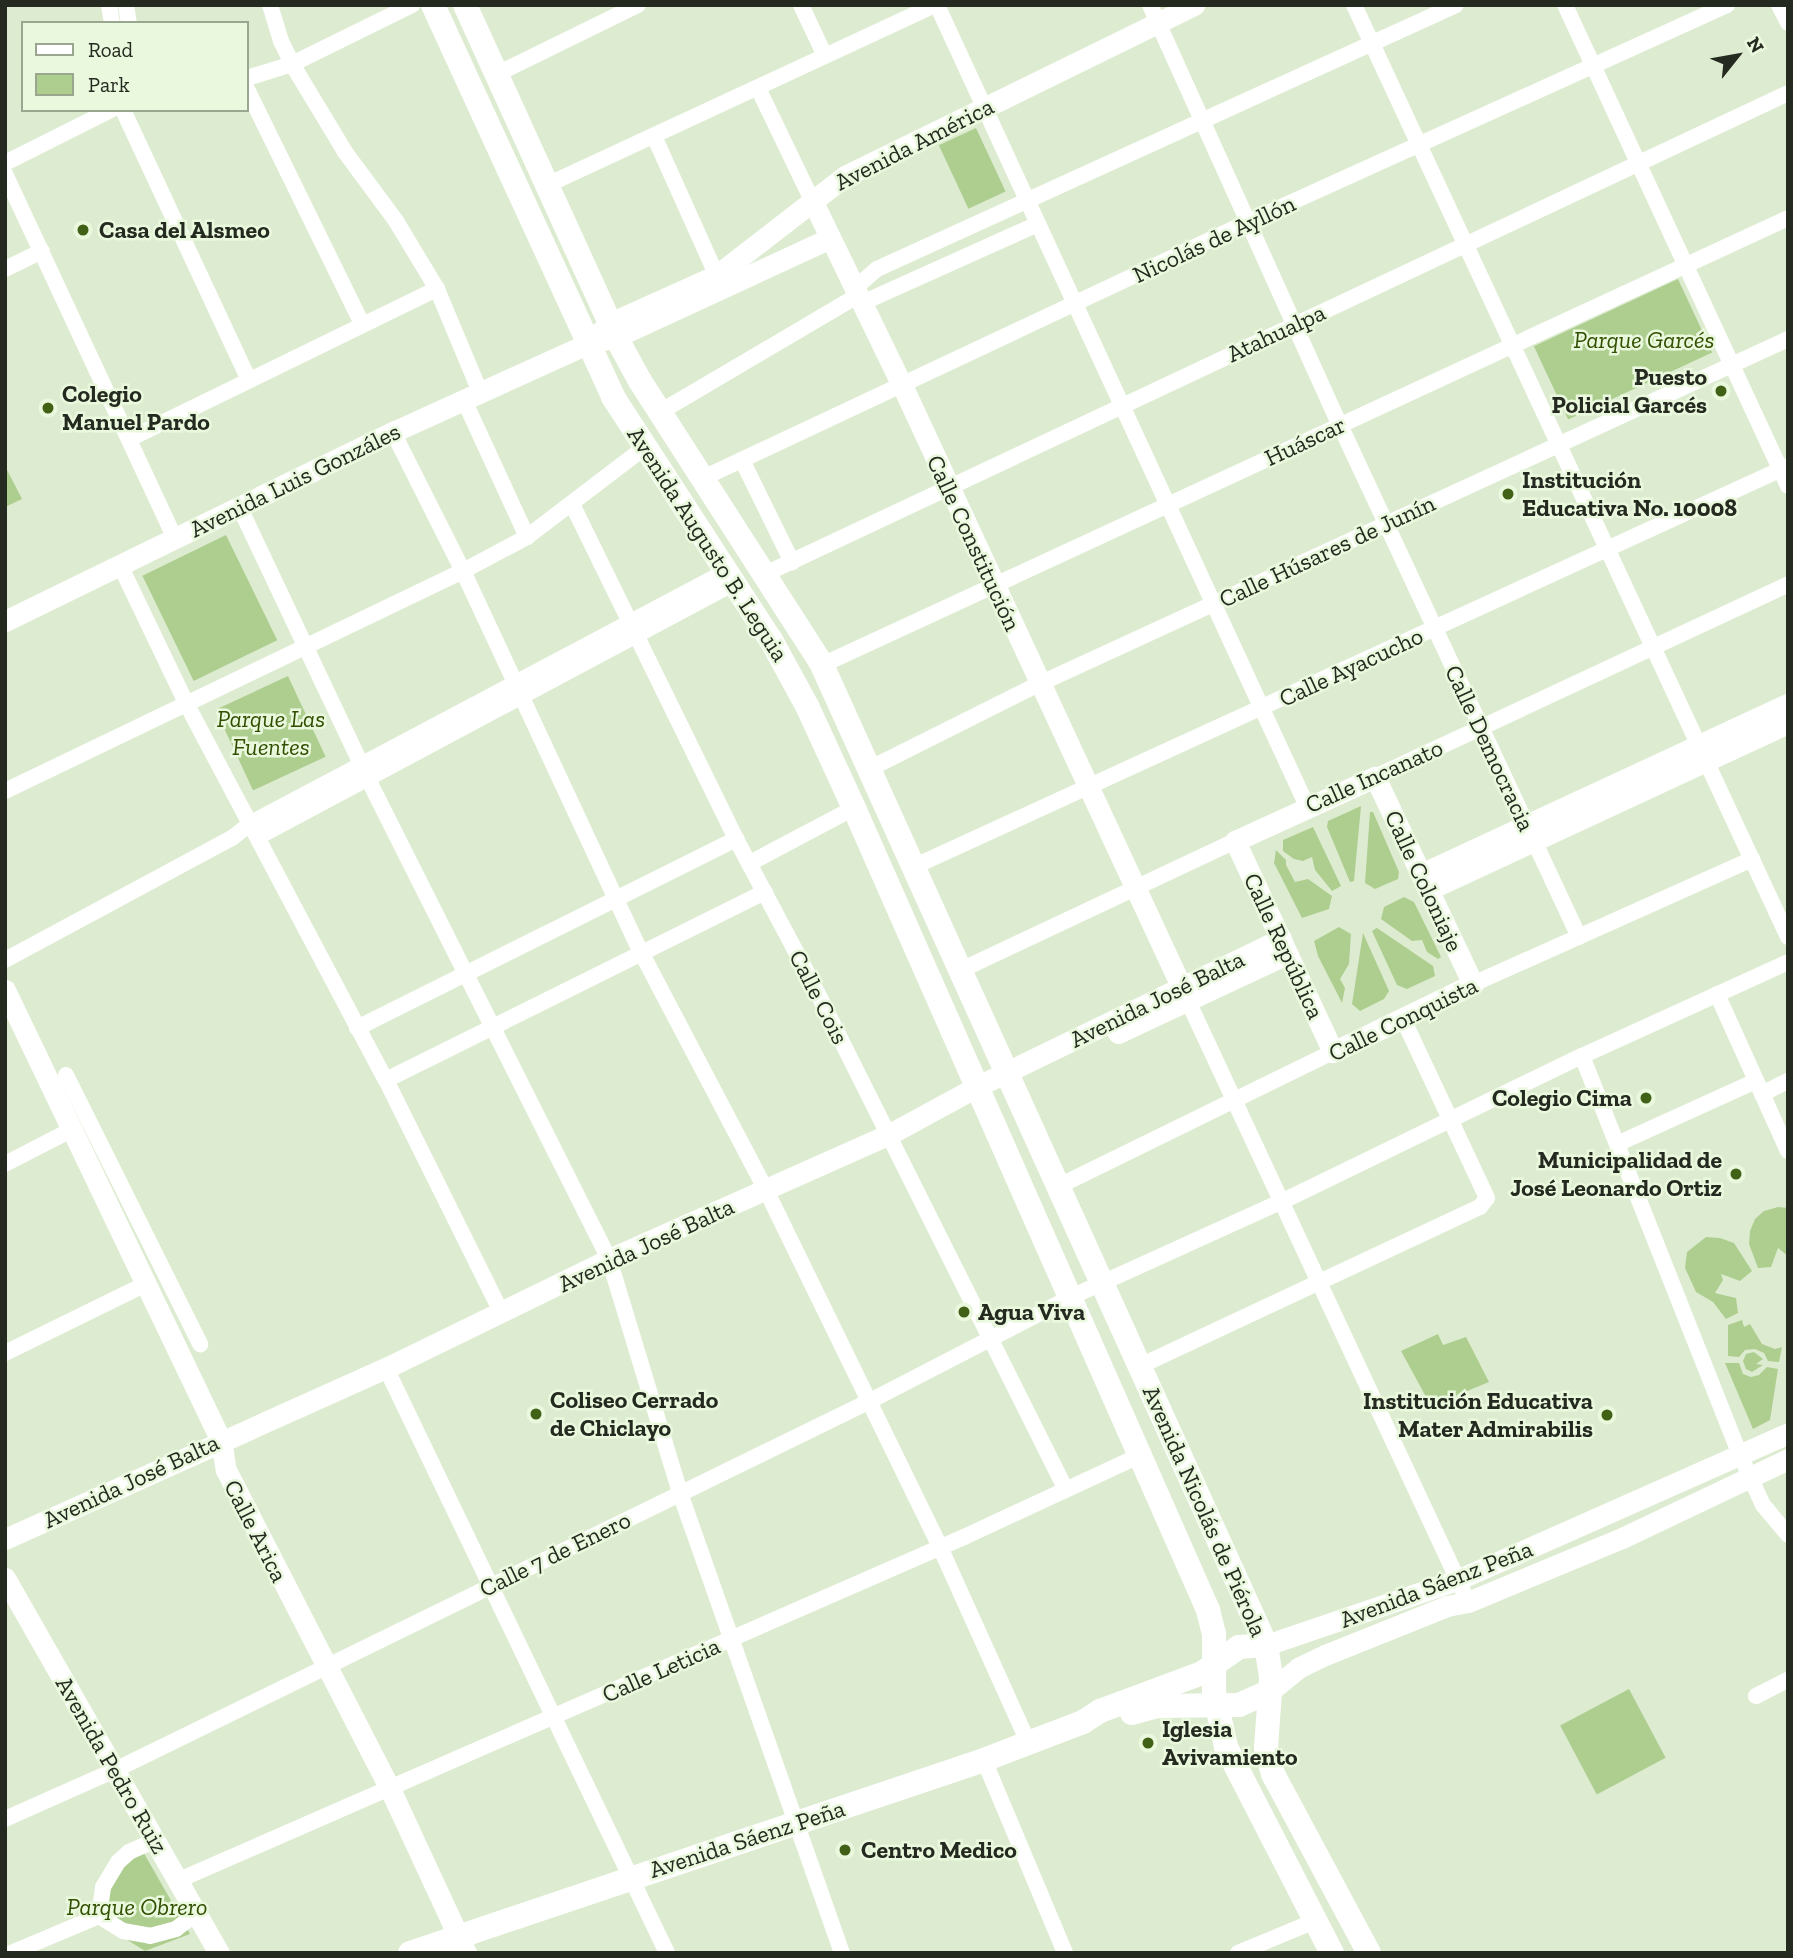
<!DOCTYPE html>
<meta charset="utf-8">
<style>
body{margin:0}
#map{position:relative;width:1793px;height:1958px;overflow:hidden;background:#ddecd0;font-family:"Zilla Slab",serif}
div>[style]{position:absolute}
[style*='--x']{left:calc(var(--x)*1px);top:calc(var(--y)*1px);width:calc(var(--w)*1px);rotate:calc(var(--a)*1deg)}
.green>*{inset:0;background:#aece90;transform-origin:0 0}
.street>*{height:16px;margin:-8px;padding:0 8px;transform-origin:8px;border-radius:8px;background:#fff}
.secondary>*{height:21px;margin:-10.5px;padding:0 10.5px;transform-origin:10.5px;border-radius:10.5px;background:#fff}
.primary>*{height:24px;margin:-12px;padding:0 12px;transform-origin:12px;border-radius:12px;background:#fff}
.dots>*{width:19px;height:19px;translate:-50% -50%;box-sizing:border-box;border:4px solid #eaf9dd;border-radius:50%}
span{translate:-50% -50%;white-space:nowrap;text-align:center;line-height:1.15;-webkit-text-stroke:5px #eaf9dd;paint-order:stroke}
.street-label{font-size:24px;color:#252a20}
.poi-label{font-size:24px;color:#252a20;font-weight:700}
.left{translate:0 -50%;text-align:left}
.right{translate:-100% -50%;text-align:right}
.park-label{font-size:24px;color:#314f00;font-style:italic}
.frame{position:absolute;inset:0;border:7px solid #252a20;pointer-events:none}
.legend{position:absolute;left:21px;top:21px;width:228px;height:91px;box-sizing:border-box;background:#eaf9dd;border:2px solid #9ba691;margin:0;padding:9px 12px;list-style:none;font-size:21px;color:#252a20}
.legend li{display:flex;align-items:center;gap:14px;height:35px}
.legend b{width:35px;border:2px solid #9ba691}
.north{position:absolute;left:1702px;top:21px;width:70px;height:70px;-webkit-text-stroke:5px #eaf9dd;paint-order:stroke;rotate:59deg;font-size:19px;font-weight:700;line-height:28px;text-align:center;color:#252a20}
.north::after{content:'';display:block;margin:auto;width:24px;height:32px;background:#252a20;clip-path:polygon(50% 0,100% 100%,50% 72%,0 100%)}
</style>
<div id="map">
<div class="green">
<i style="left:976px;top:128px;width:70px;height:41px;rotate:65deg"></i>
<i style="left:1678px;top:279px;width:81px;height:159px;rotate:65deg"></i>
<i style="clip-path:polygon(5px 466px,22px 499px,5px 507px)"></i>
<i style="left:226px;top:535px;width:117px;height:93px;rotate:64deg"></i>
<i style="left:288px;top:676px;width:89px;height:80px;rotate:65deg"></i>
<i style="clip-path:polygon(1361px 806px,1354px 881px,1350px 882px,1327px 827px,1328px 821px)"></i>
<i style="clip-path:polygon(1370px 812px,1373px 812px,1399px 872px,1398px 879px,1375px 889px,1365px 883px)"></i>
<i style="clip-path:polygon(1313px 827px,1341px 886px,1332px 891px,1315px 870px,1312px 857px,1303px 861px,1294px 859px,1283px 851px,1283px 840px)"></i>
<i style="clip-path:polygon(1276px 850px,1286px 860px,1286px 865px,1295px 882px,1308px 879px,1332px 896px,1329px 909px,1302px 918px,1274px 863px)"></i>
<i style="clip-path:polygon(1404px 897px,1414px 902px,1441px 957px,1438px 959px,1427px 952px,1422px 940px,1412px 941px,1381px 919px,1384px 907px)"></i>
<i style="clip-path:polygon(1339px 927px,1351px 934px,1349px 964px,1340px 979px,1345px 988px,1342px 1003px,1318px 956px,1314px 941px)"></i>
<i style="clip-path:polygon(1377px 928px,1433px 966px,1435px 976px,1407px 989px,1397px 985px,1372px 931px)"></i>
<i style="clip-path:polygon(1363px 933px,1389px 991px,1384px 999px,1360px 1011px,1352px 1004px)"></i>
<i style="clip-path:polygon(1778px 1207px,1788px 1208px,1788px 1256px,1778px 1248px,1771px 1267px,1758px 1268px,1749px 1244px,1750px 1231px,1755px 1219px,1764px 1211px)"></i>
<i style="clip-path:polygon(1706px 1237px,1720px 1238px,1734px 1243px,1752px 1271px,1740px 1281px,1721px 1274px,1723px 1280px,1715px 1293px,1736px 1298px,1738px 1313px,1726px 1319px,1713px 1302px,1696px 1292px,1685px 1268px,1687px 1252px)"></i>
<i style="clip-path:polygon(1742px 1320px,1744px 1327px,1750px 1324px,1762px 1344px,1775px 1349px,1782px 1347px,1779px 1362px,1768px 1361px,1764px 1353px,1755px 1349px,1745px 1350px,1739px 1357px,1728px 1356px,1728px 1325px)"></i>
<i style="clip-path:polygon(1438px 1334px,1443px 1345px,1466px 1337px,1489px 1382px,1431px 1406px,1401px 1351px)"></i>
<i style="clip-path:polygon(1754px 1352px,1763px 1359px,1756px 1364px,1763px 1365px,1752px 1372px,1746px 1369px,1743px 1361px,1746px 1354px)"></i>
<i style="clip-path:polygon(1725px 1363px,1739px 1363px,1743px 1374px,1751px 1377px,1759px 1375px,1767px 1367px,1778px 1369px,1770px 1420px,1753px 1429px)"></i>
<i style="left:1629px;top:1689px;width:78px;height:78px;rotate:62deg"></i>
<i style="clip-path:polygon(141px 1848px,190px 1934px,145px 1951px,105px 1926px,101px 1889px)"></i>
</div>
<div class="street">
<i style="--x:109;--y:5;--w:18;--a:81"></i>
<i style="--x:126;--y:5;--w:18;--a:81"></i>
<i style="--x:270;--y:5;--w:38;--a:73"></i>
<i style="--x:281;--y:41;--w:25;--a:64"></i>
<i style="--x:292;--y:64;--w:103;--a:58.9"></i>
<i style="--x:345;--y:152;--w:86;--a:53.5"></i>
<i style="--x:396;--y:221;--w:79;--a:58.9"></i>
<i style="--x:437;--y:289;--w:112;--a:67.3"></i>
<i style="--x:801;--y:5;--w:56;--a:64.8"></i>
<i style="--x:937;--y:5;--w:882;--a:65.21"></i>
<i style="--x:1150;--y:5;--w:461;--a:65.7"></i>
<i style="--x:1340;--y:425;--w:565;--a:64.98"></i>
<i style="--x:1354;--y:5;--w:1028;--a:65.03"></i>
<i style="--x:1565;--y:5;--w:530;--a:65.13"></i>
<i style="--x:1779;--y:5;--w:20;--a:63"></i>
<i style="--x:497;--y:74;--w:157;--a:-26.1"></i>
<i style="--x:247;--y:78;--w:47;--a:-17.3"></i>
<i style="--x:292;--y:64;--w:134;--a:-26.2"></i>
<i style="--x:758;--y:88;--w:124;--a:64.3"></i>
<i style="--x:247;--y:89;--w:262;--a:63.9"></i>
<i style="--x:123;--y:110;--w:298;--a:65"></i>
<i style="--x:654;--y:136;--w:161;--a:65.8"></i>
<i style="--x:5;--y:163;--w:119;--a:-26.6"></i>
<i style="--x:5;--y:174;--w:402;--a:65"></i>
<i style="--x:547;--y:185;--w:428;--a:-24.9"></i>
<i style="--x:5;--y:269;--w:41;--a:-25.9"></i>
<i style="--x:855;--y:288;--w:29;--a:-41"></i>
<i style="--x:877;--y:269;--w:636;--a:-24.51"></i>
<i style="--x:862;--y:303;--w:193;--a:-24.2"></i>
<i style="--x:464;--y:400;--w:151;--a:65.3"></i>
<i style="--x:660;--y:412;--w:231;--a:-30.5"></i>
<i style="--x:393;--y:432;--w:156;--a:63.3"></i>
<i style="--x:463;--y:571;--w:421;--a:65"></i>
<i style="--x:641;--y:952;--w:269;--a:62.3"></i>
<i style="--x:766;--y:1190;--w:397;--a:64"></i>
<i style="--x:940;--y:1547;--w:214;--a:65.7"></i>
<i style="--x:129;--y:439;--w:343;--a:-26"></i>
<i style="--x:742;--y:460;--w:114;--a:63.9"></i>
<i style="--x:703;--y:478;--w:602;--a:-25.16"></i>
<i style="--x:1248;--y:222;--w:526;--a:-24.37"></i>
<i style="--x:572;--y:504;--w:373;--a:63.9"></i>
<i style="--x:736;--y:839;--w:157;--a:62"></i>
<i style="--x:810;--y:978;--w:572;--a:63.43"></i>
<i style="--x:240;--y:508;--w:300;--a:64.7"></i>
<i style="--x:368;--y:779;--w:537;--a:63.34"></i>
<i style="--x:609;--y:1259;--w:245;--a:73.1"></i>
<i style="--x:680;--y:1493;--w:488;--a:70.6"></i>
<i style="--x:120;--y:565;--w:153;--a:64.4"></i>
<i style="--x:186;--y:703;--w:427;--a:62.1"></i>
<i style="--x:386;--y:1080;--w:259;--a:63.6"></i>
<i style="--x:765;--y:574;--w:1130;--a:-25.18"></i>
<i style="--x:822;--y:665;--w:1064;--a:-24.83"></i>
<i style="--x:869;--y:769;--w:190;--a:-26.6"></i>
<i style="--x:1039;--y:684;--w:825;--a:-24.73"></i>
<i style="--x:1375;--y:777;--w:456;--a:-25"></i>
<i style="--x:5;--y:791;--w:508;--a:-25.66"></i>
<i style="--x:463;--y:571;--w:72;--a:-28"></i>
<i style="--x:527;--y:537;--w:148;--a:-37.3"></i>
<i style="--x:258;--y:837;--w:540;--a:-28.08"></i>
<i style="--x:750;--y:863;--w:118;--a:-27.9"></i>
<i style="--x:913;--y:867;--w:963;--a:-24.62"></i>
<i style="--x:5;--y:960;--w:258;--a:-28.3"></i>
<i style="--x:232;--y:838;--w:24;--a:-38"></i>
<i style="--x:251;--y:823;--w:536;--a:-27.9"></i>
<i style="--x:961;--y:970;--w:303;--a:-25.2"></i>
<i style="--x:1473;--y:984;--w:306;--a:-24.1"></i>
<i style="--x:1717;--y:994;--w:172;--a:65.7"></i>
<i style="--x:1187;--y:999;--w:665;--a:65.01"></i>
<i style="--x:357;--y:1028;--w:424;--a:-26.5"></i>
<i style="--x:1582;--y:1056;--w:429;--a:68.4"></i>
<i style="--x:1740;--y:1455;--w:55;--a:65.3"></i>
<i style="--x:1763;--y:1505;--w:39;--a:50"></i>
<i style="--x:66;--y:1075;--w:301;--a:63.5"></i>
<i style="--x:386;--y:1080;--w:423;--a:-26.4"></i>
<i style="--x:1762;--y:1094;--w:29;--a:-27"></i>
<i style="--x:1617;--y:1144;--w:153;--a:-24.4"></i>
<i style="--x:5;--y:1164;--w:74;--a:-27.3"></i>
<i style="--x:1059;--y:1186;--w:305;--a:-26.1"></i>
<i style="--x:5;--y:1353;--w:159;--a:-26.1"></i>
<i style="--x:1140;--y:1366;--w:375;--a:-25.1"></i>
<i style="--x:1480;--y:1207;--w:11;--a:-52"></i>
<i style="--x:1487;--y:1198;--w:198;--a:-115.1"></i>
<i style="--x:386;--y:1368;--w:649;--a:64.34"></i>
<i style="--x:1756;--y:1696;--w:36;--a:-27"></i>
<i style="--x:984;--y:1760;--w:209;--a:67.2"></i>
<i style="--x:5;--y:1819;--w:120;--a:-24"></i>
<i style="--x:115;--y:1770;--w:838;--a:-26.05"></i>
<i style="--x:868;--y:1402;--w:229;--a:-27.3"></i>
<i style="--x:1071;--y:1297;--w:233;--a:-24.4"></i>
<i style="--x:1283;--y:1201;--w:332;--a:-25.9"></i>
<i style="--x:1582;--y:1056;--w:226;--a:-24.5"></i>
<i style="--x:179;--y:1880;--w:857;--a:-23.6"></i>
<i style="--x:964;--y:1537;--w:195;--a:-24.9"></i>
<i style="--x:99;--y:1916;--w:28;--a:32"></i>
<i style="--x:123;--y:1931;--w:27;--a:10"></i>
<i style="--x:150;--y:1936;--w:27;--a:-15"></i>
<i style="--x:176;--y:1929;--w:28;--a:-38"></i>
<i style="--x:99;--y:1916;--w:29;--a:-82"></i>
<i style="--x:103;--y:1887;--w:29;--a:-59"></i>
<i style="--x:118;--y:1862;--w:15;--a:-42"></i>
<i style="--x:129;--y:1852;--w:30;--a:-24"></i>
<i style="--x:11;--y:1953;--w:95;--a:-22.8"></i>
<i style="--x:1238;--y:1953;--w:83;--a:-22.6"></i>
</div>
<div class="secondary">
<i style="--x:812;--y:200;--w:206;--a:64.1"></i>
<i style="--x:902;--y:385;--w:677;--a:65.1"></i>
<i style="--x:598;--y:334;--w:16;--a:-43"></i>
<i style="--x:610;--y:323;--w:117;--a:-24.2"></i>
<i style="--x:717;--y:275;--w:162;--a:-37.7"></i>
<i style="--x:845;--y:176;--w:389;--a:-26.1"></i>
<i style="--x:5;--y:621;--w:432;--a:-26"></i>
<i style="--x:393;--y:432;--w:213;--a:-24.4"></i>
<i style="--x:587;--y:344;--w:30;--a:-14"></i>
<i style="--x:616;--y:337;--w:236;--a:-24.8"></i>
<i style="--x:1375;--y:777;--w:229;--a:64.7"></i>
<i style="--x:1473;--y:984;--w:156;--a:154.1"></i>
<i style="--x:1333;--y:1052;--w:233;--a:-114.9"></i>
<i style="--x:1235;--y:841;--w:154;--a:-24.6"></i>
<i style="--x:1421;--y:874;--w:404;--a:-24.9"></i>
<i style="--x:1428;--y:890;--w:397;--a:-24.9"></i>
<i style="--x:5;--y:990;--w:499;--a:64.4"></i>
<i style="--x:221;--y:1440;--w:30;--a:81"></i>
<i style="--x:226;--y:1470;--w:359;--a:62.8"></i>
<i style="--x:390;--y:1789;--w:181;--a:65.1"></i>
<i style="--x:1118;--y:1033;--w:187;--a:-25.1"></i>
<i style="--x:5;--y:1539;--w:418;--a:-24.2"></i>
<i style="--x:386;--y:1368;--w:248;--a:-26"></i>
<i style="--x:609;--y:1259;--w:305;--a:-24"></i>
<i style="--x:888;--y:1135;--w:102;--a:-28.6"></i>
<i style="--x:978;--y:1086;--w:337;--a:-25.9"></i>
<i style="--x:5;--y:1578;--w:432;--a:60.3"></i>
<i style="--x:1266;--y:1645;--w:202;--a:-18.8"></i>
<i style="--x:1457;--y:1580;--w:362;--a:-23.9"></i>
<i style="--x:1270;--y:1691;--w:36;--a:-39"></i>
<i style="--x:1298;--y:1668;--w:30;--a:-26"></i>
<i style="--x:1325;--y:1655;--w:131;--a:-21.9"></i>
<i style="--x:1447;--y:1606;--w:21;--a:-11"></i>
<i style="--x:1468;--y:1602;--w:167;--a:-22.6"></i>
<i style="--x:1622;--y:1538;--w:184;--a:-25.4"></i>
</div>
<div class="primary">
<i style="--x:433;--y:5;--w:431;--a:65.3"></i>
<i style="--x:613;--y:397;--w:290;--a:57"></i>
<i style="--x:771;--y:640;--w:77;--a:61.4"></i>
<i style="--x:808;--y:708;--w:110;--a:65.3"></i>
<i style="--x:854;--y:808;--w:877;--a:66.18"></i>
<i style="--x:1208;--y:1610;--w:25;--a:76"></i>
<i style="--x:1214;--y:1634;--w:58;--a:90"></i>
<i style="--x:1214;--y:1692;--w:56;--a:77.7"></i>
<i style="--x:1226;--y:1747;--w:232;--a:62.8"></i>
<i style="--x:465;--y:5;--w:365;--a:65.5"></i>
<i style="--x:616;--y:337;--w:50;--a:61.4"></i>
<i style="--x:640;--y:381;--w:337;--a:57.3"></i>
<i style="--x:822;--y:665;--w:1076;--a:65.63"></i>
<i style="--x:1266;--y:1645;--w:33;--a:81"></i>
<i style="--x:1271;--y:1678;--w:70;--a:94.1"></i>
<i style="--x:1266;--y:1748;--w:27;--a:75"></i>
<i style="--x:1273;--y:1774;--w:203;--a:61.8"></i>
<i style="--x:1132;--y:1713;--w:27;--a:-15"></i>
<i style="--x:1158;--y:1706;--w:81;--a:-0.7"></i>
<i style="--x:1239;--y:1705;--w:34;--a:-24"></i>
<i style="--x:410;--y:1953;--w:606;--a:-18.58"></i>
<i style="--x:984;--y:1760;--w:106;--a:-21"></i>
<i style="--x:1083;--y:1722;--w:20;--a:-33"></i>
<i style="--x:1100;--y:1711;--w:109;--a:-20.4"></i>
<i style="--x:1202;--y:1673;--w:45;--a:-35.1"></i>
<i style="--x:1239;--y:1647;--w:27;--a:-4"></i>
</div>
<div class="dots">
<i style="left:83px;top:230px;background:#416116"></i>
<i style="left:1721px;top:391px;background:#416116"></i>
<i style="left:48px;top:408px;background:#416116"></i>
<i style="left:1508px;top:494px;background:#416116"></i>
<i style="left:1646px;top:1098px;background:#416116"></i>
<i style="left:1736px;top:1174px;background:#416116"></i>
<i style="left:964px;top:1312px;background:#416116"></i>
<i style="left:536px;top:1414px;background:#416116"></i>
<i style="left:1607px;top:1415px;background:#416116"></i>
<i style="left:1148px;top:1743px;background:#416116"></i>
<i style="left:845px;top:1850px;background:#416116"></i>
</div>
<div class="street-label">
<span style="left:914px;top:144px;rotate:-27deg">Avenida América</span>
<span style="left:1214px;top:239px;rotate:-25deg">Nicolás de Ayllón</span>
<span style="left:1276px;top:333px;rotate:-25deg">Atahualpa</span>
<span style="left:1305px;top:441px;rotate:-25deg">Huáscar</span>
<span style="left:295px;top:480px;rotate:-26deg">Avenida Luis Gonzáles</span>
<span style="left:974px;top:543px;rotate:65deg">Calle Constitución</span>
<span style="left:708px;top:544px;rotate:57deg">Avenida Augusto B. Leguia</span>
<span style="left:1327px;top:551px;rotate:-25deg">Calle Húsares de Junín</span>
<span style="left:1351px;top:667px;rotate:-25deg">Calle Ayacucho</span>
<span style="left:1490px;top:748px;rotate:65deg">Calle Democracia</span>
<span style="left:1374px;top:776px;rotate:-24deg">Calle Incanato</span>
<span style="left:1424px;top:881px;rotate:65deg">Calle Coloniaje</span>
<span style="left:1284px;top:946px;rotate:65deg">Calle República</span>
<span style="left:819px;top:997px;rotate:63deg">Calle Cois</span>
<span style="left:1157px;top:999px;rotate:-26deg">Avenida José Balta</span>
<span style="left:1403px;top:1019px;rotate:-26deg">Calle Conquista</span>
<span style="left:646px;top:1245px;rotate:-25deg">Avenida José Balta</span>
<span style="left:131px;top:1481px;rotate:-25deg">Avenida José Balta</span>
<span style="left:1205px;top:1511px;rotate:66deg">Avenida Nicolás de Piérola</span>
<span style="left:256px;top:1531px;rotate:63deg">Calle Arica</span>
<span style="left:555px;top:1554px;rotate:-26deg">Calle 7 de Enero</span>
<span style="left:1436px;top:1584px;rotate:-21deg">Avenida Sáenz Peña</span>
<span style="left:661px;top:1670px;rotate:-24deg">Calle Leticia</span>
<span style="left:112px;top:1765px;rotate:60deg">Avenida Pedro Ruiz</span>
<span style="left:747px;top:1839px;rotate:-18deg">Avenida Sáenz Peña</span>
</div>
<div class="poi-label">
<span class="left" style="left:99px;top:230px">Casa del Alsmeo</span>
<span class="right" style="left:1707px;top:391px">Puesto<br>Policial Garcés</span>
<span class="left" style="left:62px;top:408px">Colegio<br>Manuel Pardo</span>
<span class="left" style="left:1522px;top:494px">Institución<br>Educativa No. 10008</span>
<span class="right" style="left:1632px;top:1098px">Colegio Cima</span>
<span class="right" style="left:1722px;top:1174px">Municipalidad de<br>José Leonardo Ortiz</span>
<span class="left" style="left:978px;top:1312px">Agua Viva</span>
<span class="left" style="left:550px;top:1414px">Coliseo Cerrado<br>de Chiclayo</span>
<span class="right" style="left:1593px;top:1415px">Institución Educativa<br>Mater Admirabilis</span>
<span class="left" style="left:1162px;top:1743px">Iglesia<br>Avivamiento</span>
<span class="left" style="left:861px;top:1850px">Centro Medico</span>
</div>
<div class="park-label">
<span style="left:1644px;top:340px">Parque Garcés</span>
<span style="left:271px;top:733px">Parque Las<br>Fuentes</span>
<span style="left:137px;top:1907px">Parque Obrero</span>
</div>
<div class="frame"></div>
<ul class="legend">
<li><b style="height:9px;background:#fff"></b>Road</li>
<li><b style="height:19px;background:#aece90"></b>Park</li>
</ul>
<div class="north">N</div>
</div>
